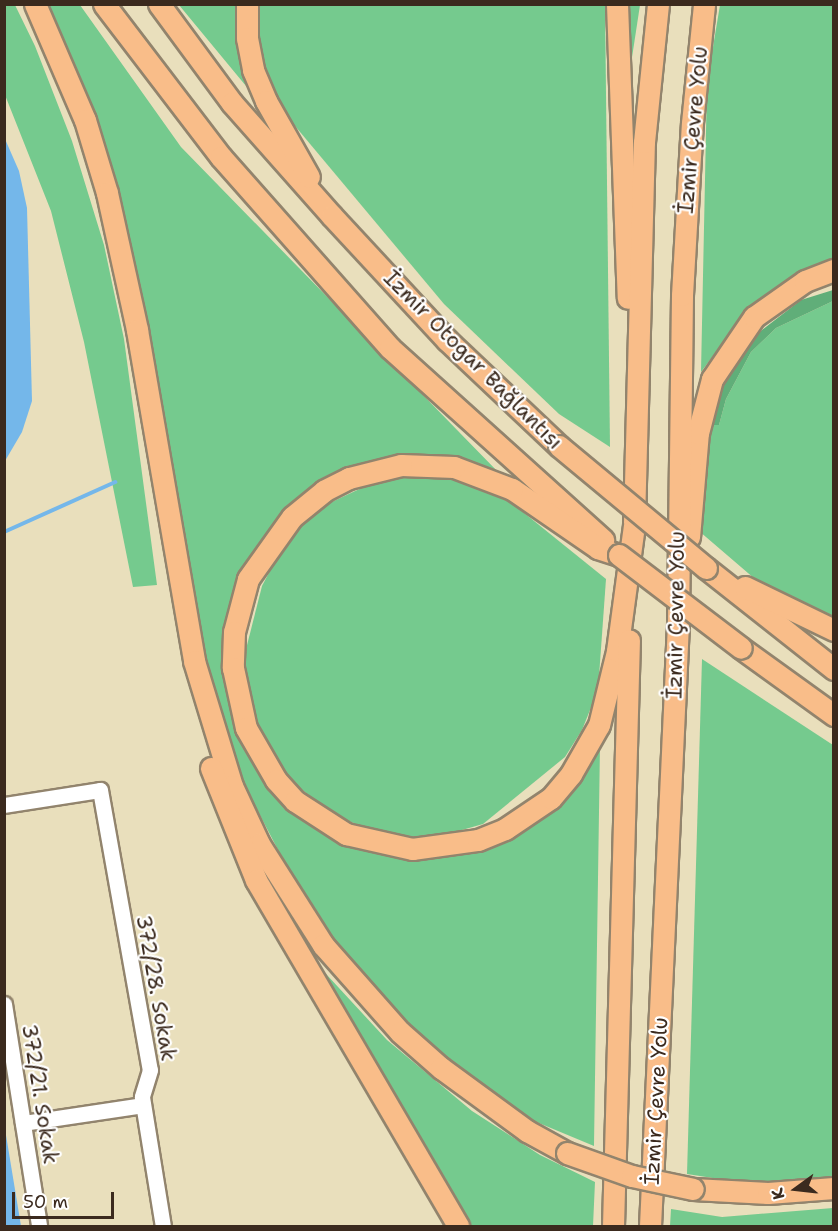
<!DOCTYPE html>
<meta charset="utf-8">
<style>
body{margin:0}
#map{position:relative;width:838px;height:1231px;overflow:hidden;background:#e9dfbc;font-family:"Shantell Sans",sans-serif}
div>[style]{position:absolute}
[style*='--x']{left:calc(var(--x)*1px);top:calc(var(--y)*1px);width:calc(var(--w)*1px);rotate:calc(var(--a)*1deg)}
.green>*{inset:0;background:#75ca8e}
.forest>*{inset:0;background:#60ae79}
.water>*{inset:0;background:#74b7ea}
.stream>*{height:4px;margin:-2px;padding:0 2px;transform-origin:2px;border-radius:2px;background:#74b7ea}
.roads{filter:drop-shadow(2px 0 #92846d) drop-shadow(-2px 0 #92846d) drop-shadow(0 2px #92846d) drop-shadow(0 -2px #92846d)}
.minor>*{height:15px;margin:-7.5px;padding:0 7.5px;transform-origin:7.5px;border-radius:7.5px;background:#fff}
.highway>*{height:21px;margin:-10.5px;padding:0 10.5px;transform-origin:10.5px;border-radius:10.5px;background:#f9bd89}
.bridges{filter:drop-shadow(2px 0 #92846d) drop-shadow(-2px 0 #92846d) drop-shadow(0 2px #92846d) drop-shadow(0 -2px #92846d)}
.highway-bridge>*{height:21px;margin:-10.5px;padding:0 10.5px;transform-origin:10.5px;border-radius:10.5px;background:#f9bd89}
span{translate:-50% -50%;white-space:nowrap;text-align:center;line-height:1.15;-webkit-text-stroke:4.5px #fff;paint-order:stroke}
.street-label{font-size:21px;color:#3b2a1e}
.frame{position:absolute;inset:0;border:6px solid #3b2a1e;pointer-events:none}
.north{position:absolute;left:766px;top:1159px;width:60px;height:60px;-webkit-text-stroke:4px #fff;paint-order:stroke;rotate:255deg;font-size:16px;font-weight:700;line-height:24px;text-align:center;color:#3b2a1e}
.north::after{content:'';display:block;margin:auto;width:21px;height:27px;background:#3b2a1e;clip-path:polygon(50% 0,100% 100%,50% 72%,0 100%)}
.scale{position:absolute;left:12px;top:1192px;width:102px;height:27px;box-sizing:border-box;border:3px solid #3b2a1e;border-top:0;padding-left:8px;font-size:18px;line-height:21px;white-space:nowrap;color:#3b2a1e;-webkit-text-stroke:4px #fff;paint-order:stroke}
</style>
<div id="map">
<div class="green">
<i style="clip-path:polygon(5px 4px,15px 5px,35px 46px,72px 141px,104px 245px,124px 339px,157px 585px,133px 587px,84px 342px,51px 211px,5px 95px)"></i>
<i style="clip-path:polygon(47px 5px,80px 5px,181px 147px,500px 474px,452px 460px,309px 494px,225px 630px,223px 665px,227px 696px,250px 757px,279px 795px,339px 837px,471px 849px,600px 745px,594px 1146px,534px 1121px,435px 1050px,332px 942px,288px 869px,238px 773px,204px 650px,123px 223px,81px 82px)"></i>
<i style="clip-path:polygon(179px 5px,237px 5px,235px 26px,246px 86px)"></i>
<i style="clip-path:polygon(256px 5px,605px 5px,610px 447px,559px 414px,444px 304px,285px 114px,258px 61px)"></i>
<i style="clip-path:polygon(626px 5px,640px 5px,629px 77px)"></i>
<i style="clip-path:polygon(720px 5px,833px 5px,833px 262px,806px 269px,751px 305px,701px 372px,707px 83px)"></i>
<i style="clip-path:polygon(833px 301px,833px 623px,783px 603px,699px 531px,711px 425px,719px 425px,726px 399px,751px 352px,776px 328px)"></i>
<i style="clip-path:polygon(416px 475px,464px 481px,513px 504px,606px 579px,598px 690px,582px 730px,565px 757px,483px 824px,448px 834px,417px 837px,373px 831px,332px 814px,290px 780px,265px 748px,250px 708px,243px 661px,262px 586px,283px 546px,319px 508px,368px 485px)"></i>
<i style="clip-path:polygon(702px 659px,833px 745px,833px 1181px,745px 1183px,687px 1174px)"></i>
<i style="clip-path:polygon(303px 949px,387px 1040px,472px 1111px,540px 1155px,595px 1182px,593px 1226px,464px 1226px)"></i>
<i style="clip-path:polygon(833px 1208px,833px 1226px,670px 1226px,671px 1209px,722px 1217px)"></i>
</div>
<div class="forest">
<i style="clip-path:polygon(833px 290px,833px 301px,776px 328px,751px 352px,726px 399px,719px 425px,711px 425px,720px 388px,753px 337px,801px 300px)"></i>
</div>
<div class="water">
<i style="clip-path:polygon(5px 139px,19px 171px,27px 208px,32px 401px,22px 432px,5px 461px)"></i>
<i style="clip-path:polygon(5px 1129px,21px 1226px,5px 1225px)"></i>
</div>
<div class="stream">
<i style="--x:4;--y:532;--w:122;--a:-24.2"></i>
</div>
<div class="roads">
<div class="minor">
<i style="--x:4;--y:805;--w:97;--a:-8.9"></i>
<i style="--x:100;--y:790;--w:284;--a:79.9"></i>
<i style="--x:150;--y:1070;--w:28;--a:107"></i>
<i style="--x:142;--y:1097;--w:131;--a:80.8"></i>
<i style="--x:4;--y:1004;--w:225;--a:81"></i>
<i style="--x:23;--y:1123;--w:121;--a:-8.5"></i>
</div>
<div class="highway">
<i style="--x:35;--y:4;--w:126;--a:66.7"></i>
<i style="--x:85;--y:120;--w:76;--a:73.2"></i>
<i style="--x:107;--y:193;--w:140;--a:77.6"></i>
<i style="--x:137;--y:330;--w:336;--a:80.2"></i>
<i style="--x:194;--y:661;--w:131;--a:73.1"></i>
<i style="--x:232;--y:786;--w:64;--a:65"></i>
<i style="--x:259;--y:844;--w:120;--a:57.6"></i>
<i style="--x:323;--y:945;--w:116;--a:48.5"></i>
<i style="--x:400;--y:1032;--w:55;--a:41.3"></i>
<i style="--x:441;--y:1068;--w:107;--a:36.2"></i>
<i style="--x:527;--y:1131;--w:46;--a:28.8"></i>
<i style="--x:104;--y:4;--w:193;--a:52.6"></i>
<i style="--x:221;--y:157;--w:255;--a:48.5"></i>
<i style="--x:390;--y:348;--w:287;--a:42"></i>
<i style="--x:159;--y:4;--w:123;--a:53.6"></i>
<i style="--x:232;--y:103;--w:151;--a:48.5"></i>
<i style="--x:332;--y:216;--w:169;--a:47.2"></i>
<i style="--x:447;--y:340;--w:154;--a:43.4"></i>
<i style="--x:247;--y:4;--w:34;--a:90"></i>
<i style="--x:247;--y:38;--w:33;--a:79"></i>
<i style="--x:253;--y:70;--w:34;--a:67"></i>
<i style="--x:266;--y:101;--w:87;--a:60.5"></i>
<i style="--x:617;--y:4;--w:294;--a:87.9"></i>
<i style="--x:634;--y:522;--w:380;--a:-88.5"></i>
<i style="--x:644;--y:142;--w:139;--a:-84.2"></i>
<i style="--x:689;--y:537;--w:104;--a:-85.1"></i>
<i style="--x:698;--y:433;--w:56;--a:-75.5"></i>
<i style="--x:712;--y:379;--w:75;--a:-55.9"></i>
<i style="--x:754;--y:317;--w:62;--a:-35.2"></i>
<i style="--x:805;--y:281;--w:31;--a:-21"></i>
<i style="--x:619;--y:555;--w:22;--a:-162"></i>
<i style="--x:598;--y:548;--w:104;--a:-145.5"></i>
<i style="--x:512;--y:489;--w:62;--a:-159.2"></i>
<i style="--x:454;--y:467;--w:53;--a:-177.8"></i>
<i style="--x:401;--y:465;--w:54;--a:166"></i>
<i style="--x:349;--y:478;--w:28;--a:153"></i>
<i style="--x:324;--y:491;--w:41;--a:140.9"></i>
<i style="--x:292;--y:517;--w:76;--a:125.4"></i>
<i style="--x:248;--y:579;--w:55;--a:104.8"></i>
<i style="--x:234;--y:632;--w:36;--a:92"></i>
<i style="--x:233;--y:668;--w:61;--a:77.8"></i>
<i style="--x:246;--y:728;--w:60;--a:60"></i>
<i style="--x:276;--y:780;--w:28;--a:48"></i>
<i style="--x:295;--y:801;--w:61;--a:32.9"></i>
<i style="--x:346;--y:834;--w:68;--a:12.8"></i>
<i style="--x:412;--y:849;--w:67;--a:-7.8"></i>
<i style="--x:478;--y:840;--w:29;--a:-22"></i>
<i style="--x:505;--y:829;--w:55;--a:-34"></i>
<i style="--x:551;--y:798;--w:31;--a:-50"></i>
<i style="--x:571;--y:774;--w:56;--a:-60.3"></i>
<i style="--x:599;--y:725;--w:76;--a:-76.3"></i>
<i style="--x:617;--y:651;--w:126;--a:-82.3"></i>
<i style="--x:706;--y:568;--w:163;--a:38.3"></i>
<i style="--x:745;--y:587;--w:99;--a:25.8"></i>
<i style="--x:741;--y:648;--w:115;--a:35.8"></i>
<i style="--x:211;--y:768;--w:121;--a:68.1"></i>
<i style="--x:256;--y:880;--w:401;--a:59.7"></i>
<i style="--x:693;--y:1189;--w:75;--a:3.1"></i>
<i style="--x:768;--y:1193;--w:66;--a:-4.3"></i>
<i style="--x:613;--y:1226;--w:586;--a:-88.44"></i>
<i style="--x:650;--y:1226;--w:604;--a:-87.34"></i>
<i style="--x:678;--y:623;--w:328;--a:-89.3"></i>
<i style="--x:682;--y:295;--w:172;--a:-86.7"></i>
<i style="--x:692;--y:123;--w:120;--a:-84.2"></i>
</div>
</div>
<div class="bridges">
<div class="highway-bridge">
<i style="--x:559;--y:446;--w:191;--a:39.7"></i>
<i style="--x:619;--y:555;--w:153;--a:37.3"></i>
<i style="--x:567;--y:1153;--w:69;--a:19.5"></i>
<i style="--x:632;--y:1176;--w:62;--a:12"></i>
</div>
</div>
<div class="street-label">
<span style="left:693px;top:130px;rotate:-85deg">İzmir Çevre Yolu</span>
<span style="left:473px;top:360px;rotate:45deg">İzmir Otogar Bağlantısı</span>
<span style="left:676px;top:615px;rotate:-89deg">İzmir Çevre Yolu</span>
<span style="left:156px;top:988px;rotate:80deg">372/28. Sokak</span>
<span style="left:40px;top:1094px;rotate:81deg">372/21. Sokak</span>
<span style="left:656px;top:1101px;rotate:-87deg">İzmir Çevre Yolu</span>
</div>
<div class="frame"></div>
<div class="north">K</div>
<div class="scale">50 m</div>
</div>
